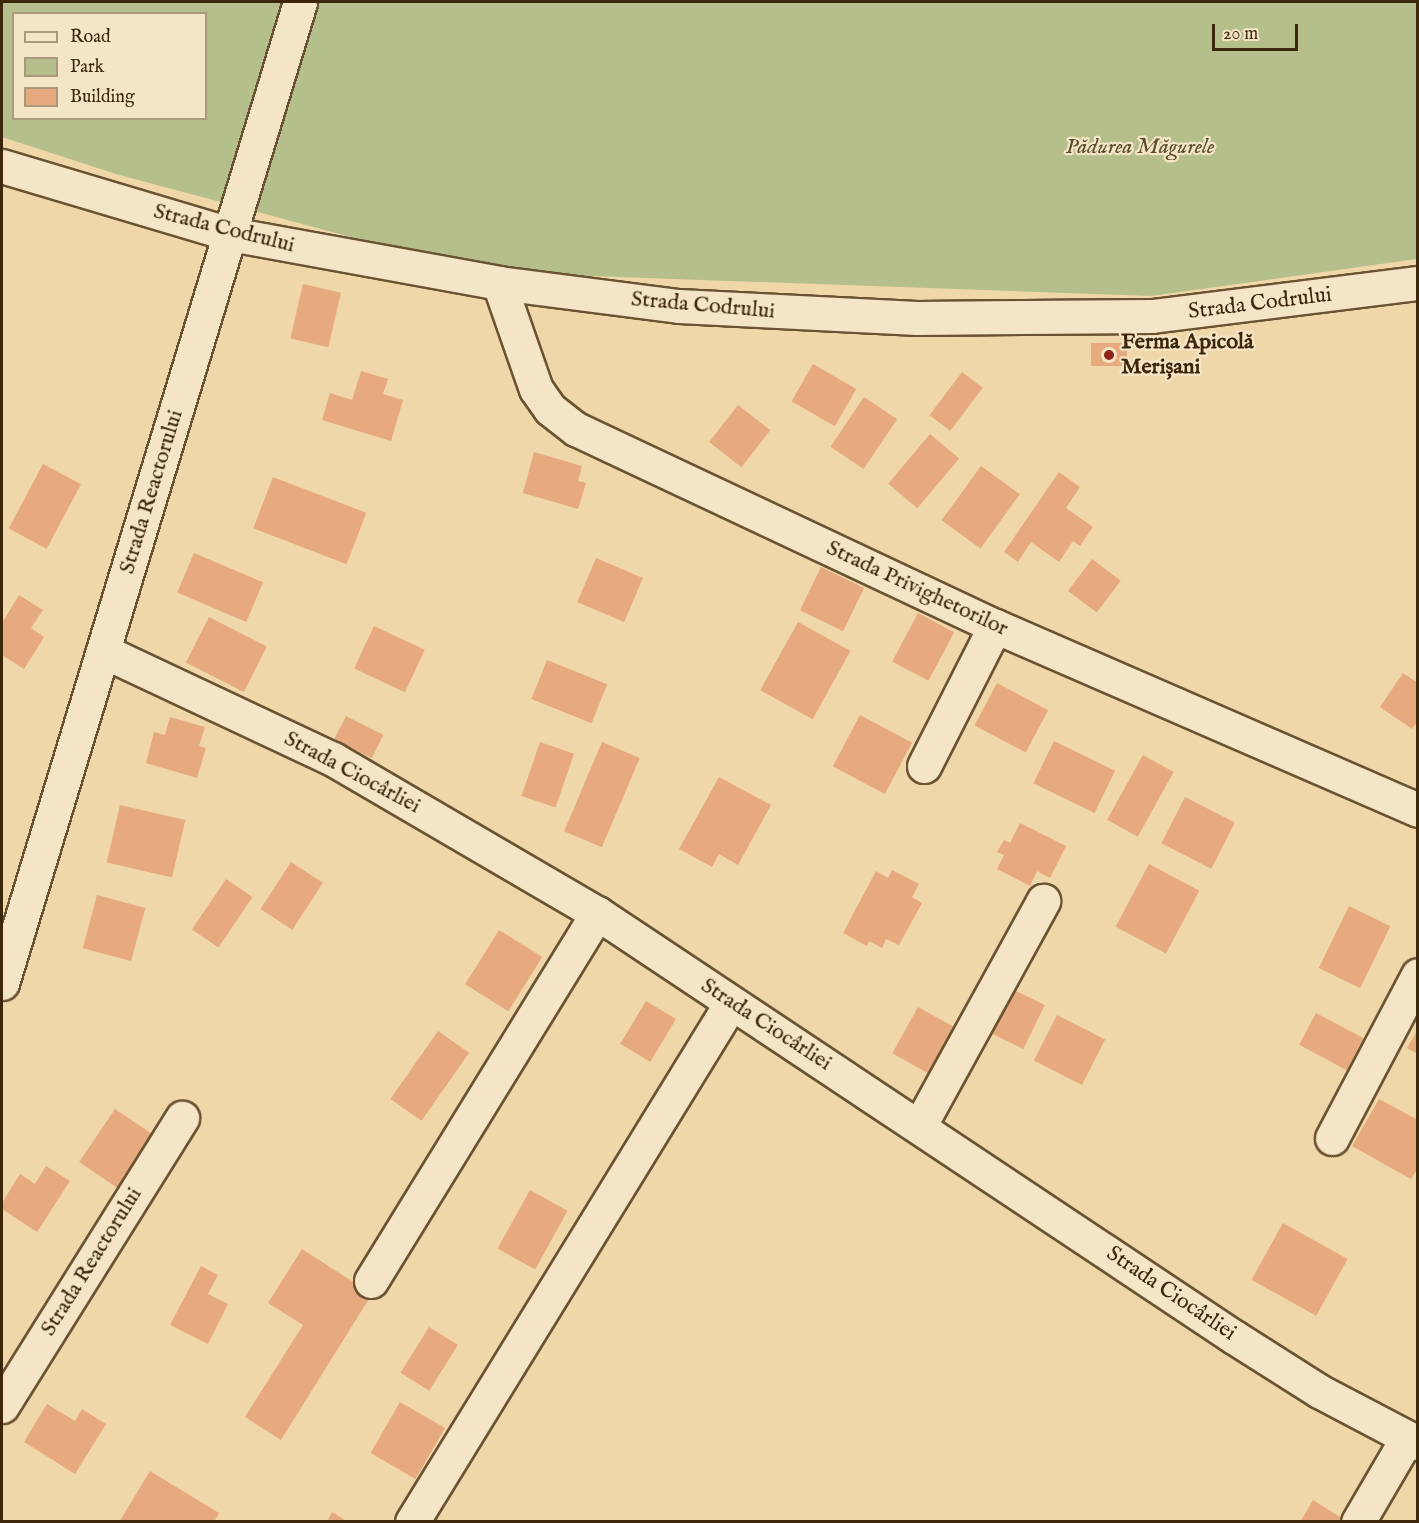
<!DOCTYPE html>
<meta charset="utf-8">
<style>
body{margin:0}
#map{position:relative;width:1419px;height:1523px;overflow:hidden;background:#f0d7a9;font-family:"IM FELL English",serif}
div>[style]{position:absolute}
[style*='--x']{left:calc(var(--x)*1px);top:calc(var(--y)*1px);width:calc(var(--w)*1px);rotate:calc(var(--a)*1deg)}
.green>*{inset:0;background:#b5bf8b}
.building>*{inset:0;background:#e6aa7e;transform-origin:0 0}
.roads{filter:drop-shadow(2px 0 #6a5332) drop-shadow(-2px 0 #6a5332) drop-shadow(0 2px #6a5332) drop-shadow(0 -2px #6a5332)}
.minor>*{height:33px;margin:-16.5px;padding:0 16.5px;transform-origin:16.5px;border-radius:16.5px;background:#f5e5c7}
.dots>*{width:16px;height:16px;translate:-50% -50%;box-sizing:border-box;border:3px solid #f5e5c7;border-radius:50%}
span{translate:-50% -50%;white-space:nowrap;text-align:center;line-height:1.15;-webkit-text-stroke:4.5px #f5e5c7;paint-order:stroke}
.park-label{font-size:22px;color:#5b4d2a;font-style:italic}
.street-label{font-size:22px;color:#3d270a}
.poi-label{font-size:22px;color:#3d270a;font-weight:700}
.left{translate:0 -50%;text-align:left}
.frame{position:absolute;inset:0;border:3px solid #3d270a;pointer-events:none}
.legend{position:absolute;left:12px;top:12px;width:195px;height:108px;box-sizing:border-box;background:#f5e5c7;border:2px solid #ab997b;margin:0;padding:8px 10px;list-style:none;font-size:18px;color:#3d270a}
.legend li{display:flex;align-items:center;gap:12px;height:30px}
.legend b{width:30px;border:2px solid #ab997b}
.scale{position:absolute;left:1212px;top:24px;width:86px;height:27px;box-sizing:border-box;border:3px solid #3d270a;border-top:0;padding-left:8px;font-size:18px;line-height:21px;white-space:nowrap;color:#3d270a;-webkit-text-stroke:4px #f5e5c7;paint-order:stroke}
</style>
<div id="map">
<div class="green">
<i style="clip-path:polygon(evenodd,2px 2px,1417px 2px,1417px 259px,1151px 296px,481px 272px,116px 174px,2px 137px,2px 2px,14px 14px,206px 14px,206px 118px,14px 118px,14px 14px)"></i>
</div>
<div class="building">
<i style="left:303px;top:284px;width:39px;height:56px;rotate:13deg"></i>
<i style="left:1127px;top:343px;width:23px;height:36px;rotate:90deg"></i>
<i style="left:813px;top:364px;width:50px;height:43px;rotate:30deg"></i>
<i style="clip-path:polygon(361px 371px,388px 379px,383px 394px,403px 400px,391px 441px,322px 420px,330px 393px,352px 400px)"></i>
<i style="left:962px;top:372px;width:26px;height:54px;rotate:37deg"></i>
<i style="left:864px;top:397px;width:40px;height:60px;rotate:34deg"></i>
<i style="left:738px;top:405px;width:41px;height:47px;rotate:38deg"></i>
<i style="left:930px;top:434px;width:38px;height:65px;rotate:40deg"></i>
<i style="clip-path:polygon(534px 452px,582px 466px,578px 481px,586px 483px,578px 509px,523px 493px)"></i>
<i style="left:43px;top:464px;width:43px;height:73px;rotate:28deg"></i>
<i style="left:981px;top:466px;width:48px;height:67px;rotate:36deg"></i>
<i style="clip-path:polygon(1059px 472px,1080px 487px,1066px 508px,1093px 527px,1080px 546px,1073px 541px,1059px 562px,1031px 542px,1018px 562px,1004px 552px)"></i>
<i style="left:273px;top:477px;width:100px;height:55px;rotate:21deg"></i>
<i style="left:194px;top:553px;width:75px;height:43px;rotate:23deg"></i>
<i style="left:596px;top:558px;width:51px;height:48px;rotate:23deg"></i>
<i style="left:1092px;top:559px;width:36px;height:40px;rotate:37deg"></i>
<i style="left:821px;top:567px;width:48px;height:48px;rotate:26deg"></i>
<i style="clip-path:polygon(19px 595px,43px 610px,31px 628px,44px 637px,24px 669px,2px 655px,2px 623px)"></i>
<i style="left:918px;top:613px;width:41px;height:55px;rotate:28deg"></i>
<i style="left:209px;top:617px;width:65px;height:51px;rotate:27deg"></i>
<i style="left:798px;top:622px;width:60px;height:78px;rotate:29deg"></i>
<i style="left:374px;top:626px;width:56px;height:47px;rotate:25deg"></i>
<i style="left:547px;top:660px;width:65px;height:42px;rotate:22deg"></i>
<i style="clip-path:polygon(1403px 673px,1418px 683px,1418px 721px,1412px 729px,1380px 707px)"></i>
<i style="left:997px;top:683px;width:58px;height:48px;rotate:28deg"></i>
<i style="left:860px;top:715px;width:59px;height:58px;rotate:28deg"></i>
<i style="left:346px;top:716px;width:42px;height:26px;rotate:27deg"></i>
<i style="clip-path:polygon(170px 717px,205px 727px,199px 746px,206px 748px,197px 778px,146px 763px,154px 732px,165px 735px)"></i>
<i style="left:1054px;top:741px;width:68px;height:47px;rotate:26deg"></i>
<i style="left:540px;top:742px;width:36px;height:57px;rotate:19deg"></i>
<i style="left:602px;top:742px;width:41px;height:97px;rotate:23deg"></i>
<i style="left:1143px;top:755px;width:35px;height:74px;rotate:29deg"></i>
<i style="clip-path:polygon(719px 777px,771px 805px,738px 865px,719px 854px,712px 867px,679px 849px)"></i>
<i style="left:1185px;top:797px;width:56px;height:52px;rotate:27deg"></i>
<i style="left:120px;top:805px;width:67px;height:59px;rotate:13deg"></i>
<i style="clip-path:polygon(1020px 823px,1066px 846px,1050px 878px,1037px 871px,1030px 886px,997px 869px,1004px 855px,997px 852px,1004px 840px,1010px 843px)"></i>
<i style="left:291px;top:862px;width:38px;height:56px;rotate:33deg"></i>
<i style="left:1149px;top:864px;width:57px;height:71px;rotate:28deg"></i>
<i style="clip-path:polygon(892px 870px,919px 884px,912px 897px,922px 903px,899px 945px,886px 939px,882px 948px,869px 941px,867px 946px,843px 933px,876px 871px,888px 878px)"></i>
<i style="left:226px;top:879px;width:32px;height:61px;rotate:34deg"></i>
<i style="left:97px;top:895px;width:50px;height:55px;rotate:15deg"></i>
<i style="left:1349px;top:906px;width:46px;height:69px;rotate:26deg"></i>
<i style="left:499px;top:930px;width:51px;height:64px;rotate:32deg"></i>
<i style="left:1008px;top:987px;width:41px;height:49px;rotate:26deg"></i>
<i style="left:646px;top:1001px;width:35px;height:50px;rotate:31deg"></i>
<i style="left:918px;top:1007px;width:47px;height:53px;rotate:29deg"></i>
<i style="left:1316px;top:1013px;width:54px;height:36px;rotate:28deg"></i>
<i style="left:1057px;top:1015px;width:54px;height:51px;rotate:27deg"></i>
<i style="clip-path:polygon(1418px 1029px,1418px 1054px,1407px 1048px)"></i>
<i style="left:438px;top:1031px;width:38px;height:83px;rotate:35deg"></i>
<i style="clip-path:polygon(1379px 1099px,1418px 1120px,1418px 1168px,1411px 1179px,1352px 1146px)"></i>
<i style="left:115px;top:1109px;width:52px;height:64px;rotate:34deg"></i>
<i style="clip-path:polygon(46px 1166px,70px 1181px,37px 1232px,2px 1209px,2px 1203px,20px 1174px,35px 1184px)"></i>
<i style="left:530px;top:1190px;width:43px;height:67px;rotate:29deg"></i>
<i style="left:1283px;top:1223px;width:74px;height:65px;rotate:29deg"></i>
<i style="clip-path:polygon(302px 1249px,372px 1294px,281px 1440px,245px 1417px,303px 1325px,268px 1303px)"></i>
<i style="clip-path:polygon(201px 1266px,218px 1275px,208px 1294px,228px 1304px,208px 1344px,170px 1325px)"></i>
<i style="left:429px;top:1327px;width:34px;height:54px;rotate:32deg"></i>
<i style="left:400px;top:1402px;width:52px;height:59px;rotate:30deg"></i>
<i style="clip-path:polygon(47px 1404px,75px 1421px,82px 1409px,106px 1424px,75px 1474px,24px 1442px)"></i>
<i style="clip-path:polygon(150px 1471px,219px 1513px,214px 1522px,119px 1522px)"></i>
<i style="clip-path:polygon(1313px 1500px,1348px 1522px,1300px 1522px)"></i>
<i style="clip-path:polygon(332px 1512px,348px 1522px,327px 1522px)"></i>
</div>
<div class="roads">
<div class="minor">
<i style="--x:2;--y:166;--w:238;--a:16.6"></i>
<i style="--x:230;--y:234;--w:273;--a:10.3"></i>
<i style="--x:499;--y:283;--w:181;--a:7.3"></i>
<i style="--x:679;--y:306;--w:238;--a:2.9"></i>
<i style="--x:917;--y:318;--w:235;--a:-0.5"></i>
<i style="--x:1152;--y:316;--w:268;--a:-7.1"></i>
<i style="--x:499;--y:283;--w:112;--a:70.8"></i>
<i style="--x:536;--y:389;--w:24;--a:55"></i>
<i style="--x:550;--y:409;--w:33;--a:38"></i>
<i style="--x:576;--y:429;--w:463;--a:25.2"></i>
<i style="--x:995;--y:626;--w:461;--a:23.5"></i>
<i style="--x:103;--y:651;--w:254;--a:25.2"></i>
<i style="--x:333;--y:759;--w:306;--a:30.3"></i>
<i style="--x:597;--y:913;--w:765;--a:33.65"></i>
<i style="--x:1234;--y:1337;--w:101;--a:32.4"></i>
<i style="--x:1319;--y:1391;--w:112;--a:27.7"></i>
<i style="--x:924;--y:766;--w:157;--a:-63.1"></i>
<i style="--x:2;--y:983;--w:1025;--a:-73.1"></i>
<i style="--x:920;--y:1125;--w:256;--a:-61.2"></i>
<i style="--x:1332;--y:1138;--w:184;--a:-62.2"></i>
<i style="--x:371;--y:1281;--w:432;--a:-58.4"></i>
<i style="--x:2;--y:1406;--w:340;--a:-58"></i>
<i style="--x:412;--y:1522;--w:609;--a:-58.42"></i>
<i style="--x:1358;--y:1522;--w:97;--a:-59.7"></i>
</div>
</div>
<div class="dots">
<i style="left:1109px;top:355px;background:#8f2418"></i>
</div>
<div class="park-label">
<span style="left:1140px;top:148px">Pădurea Măgurele</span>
</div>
<div class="street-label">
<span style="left:224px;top:229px;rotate:14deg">Strada Codrului</span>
<span style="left:1260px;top:304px;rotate:-7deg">Strada Codrului</span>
<span style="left:703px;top:306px;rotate:5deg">Strada Codrului</span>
<span style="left:152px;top:492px;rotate:-73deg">Strada Reactorului</span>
<span style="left:917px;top:589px;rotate:25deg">Strada Privighetorilor</span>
<span style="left:352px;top:773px;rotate:28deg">Strada Ciocârliei</span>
<span style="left:766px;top:1025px;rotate:33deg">Strada Ciocârliei</span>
<span style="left:92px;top:1262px;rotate:-58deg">Strada Reactorului</span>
<span style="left:1171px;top:1294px;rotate:34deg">Strada Ciocârliei</span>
</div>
<div class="poi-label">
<span class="left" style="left:1121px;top:355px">Ferma Apicolă<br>Merișani</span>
</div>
<div class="frame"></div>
<ul class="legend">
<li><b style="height:8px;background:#f5e5c7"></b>Road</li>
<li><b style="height:16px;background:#b5bf8b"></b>Park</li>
<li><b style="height:16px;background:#e6aa7e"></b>Building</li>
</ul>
<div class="scale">20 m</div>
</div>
